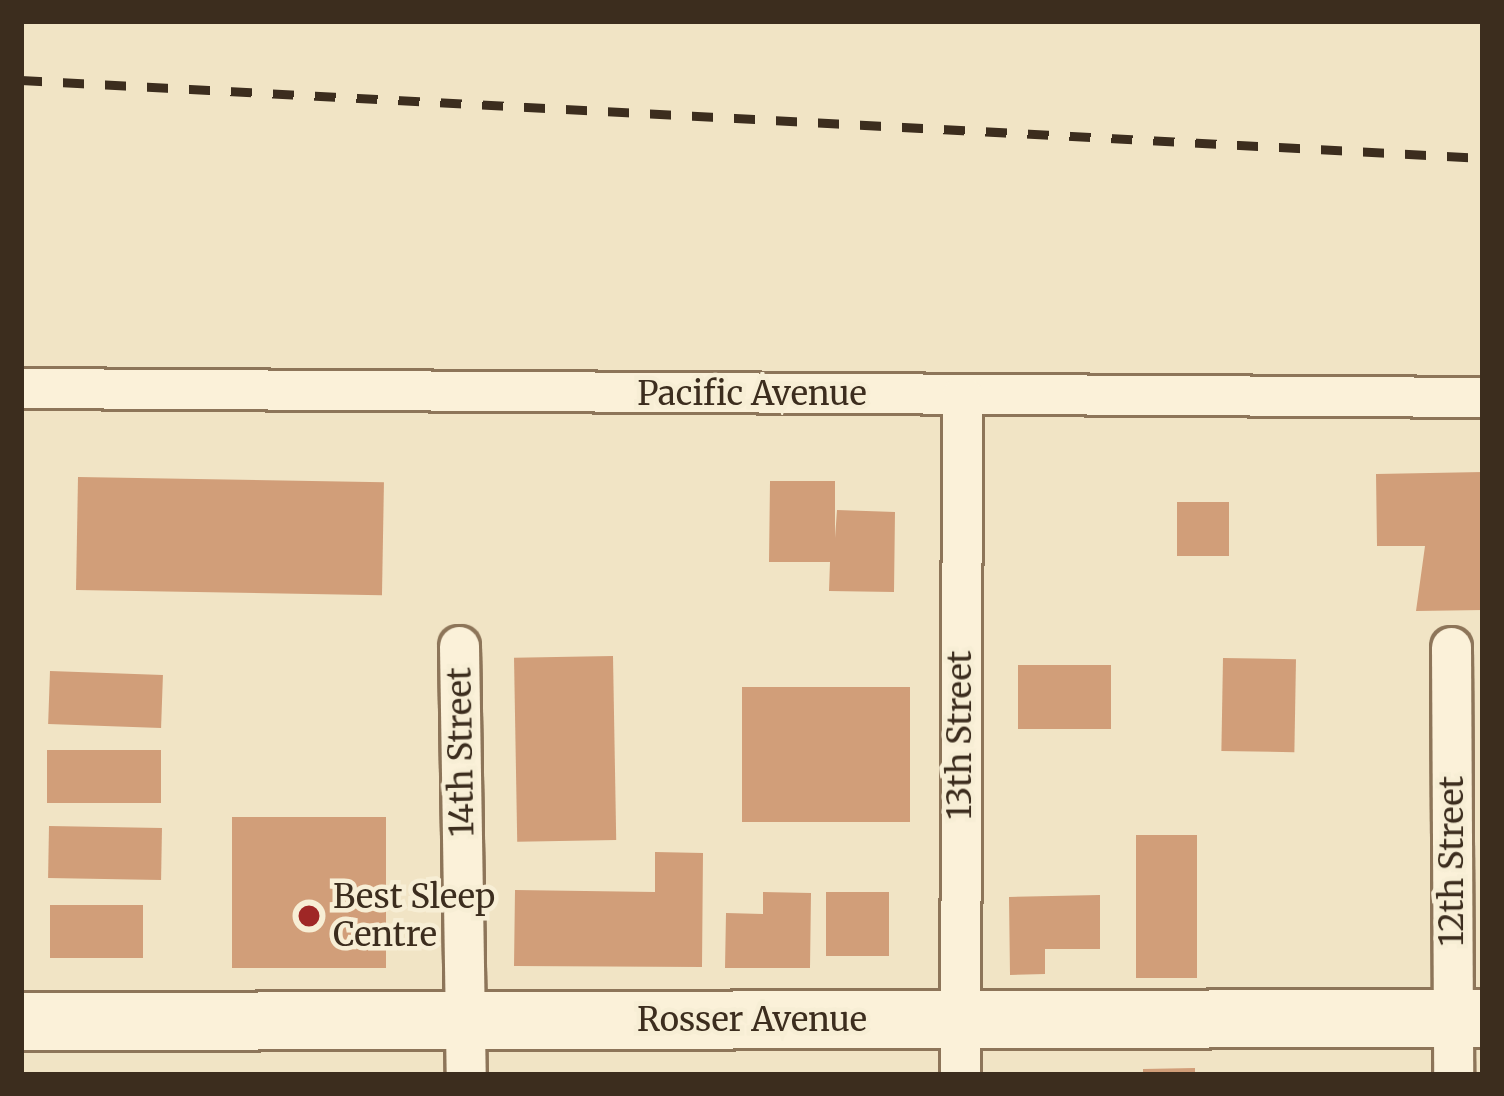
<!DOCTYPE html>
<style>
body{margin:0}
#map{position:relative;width:1504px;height:1096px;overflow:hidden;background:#f1e4c5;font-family:Merriweather,serif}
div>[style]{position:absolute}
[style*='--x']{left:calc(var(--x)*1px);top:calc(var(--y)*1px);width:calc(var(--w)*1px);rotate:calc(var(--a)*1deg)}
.building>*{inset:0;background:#d19e79;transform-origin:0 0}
.roads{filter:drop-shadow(3px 0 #8d7559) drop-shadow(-3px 0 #8d7559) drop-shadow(0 3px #8d7559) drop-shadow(0 -3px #8d7559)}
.street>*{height:39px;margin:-19.5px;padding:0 19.5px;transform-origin:19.5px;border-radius:19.5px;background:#fbf1d9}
.secondary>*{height:57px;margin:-28.5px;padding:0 28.5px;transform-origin:28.5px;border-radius:28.5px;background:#fbf1d9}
.rail>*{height:9px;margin-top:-4.5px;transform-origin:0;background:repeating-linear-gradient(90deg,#3c2d1e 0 21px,transparent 0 42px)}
.dots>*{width:33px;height:33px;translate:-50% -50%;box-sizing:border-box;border:6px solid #f7eed5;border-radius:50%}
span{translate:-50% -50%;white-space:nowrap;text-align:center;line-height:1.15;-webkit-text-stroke:9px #f7eed5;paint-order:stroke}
.street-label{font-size:33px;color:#3c2d1e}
.poi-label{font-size:33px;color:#3c2d1e}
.left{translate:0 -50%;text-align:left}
.frame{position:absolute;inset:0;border:24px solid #3c2d1e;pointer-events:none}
</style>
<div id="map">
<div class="building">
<i style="clip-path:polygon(1483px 472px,1483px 610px,1416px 611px,1425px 546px,1377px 546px,1376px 474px)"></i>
<i style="left:78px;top:477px;width:306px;height:113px;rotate:1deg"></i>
<i style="clip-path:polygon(770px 481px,835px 481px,835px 538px,837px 510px,895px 512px,894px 592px,829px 591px,830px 562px,769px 562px)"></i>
<i style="left:1177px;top:502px;width:52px;height:54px"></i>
<i style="left:613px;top:656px;width:184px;height:99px;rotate:89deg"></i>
<i style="left:1223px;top:658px;width:73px;height:93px;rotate:1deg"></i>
<i style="left:1111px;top:665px;width:64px;height:93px;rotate:90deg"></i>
<i style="left:50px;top:671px;width:113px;height:53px;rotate:2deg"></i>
<i style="left:742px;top:687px;width:168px;height:135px"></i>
<i style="left:161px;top:750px;width:53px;height:114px;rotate:90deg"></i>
<i style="left:232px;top:817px;width:154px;height:151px"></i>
<i style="left:49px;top:826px;width:113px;height:52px;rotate:1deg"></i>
<i style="left:1136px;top:835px;width:61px;height:143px"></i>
<i style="clip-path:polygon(655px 852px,703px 853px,702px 967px,514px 966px,515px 890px,655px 892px)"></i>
<i style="clip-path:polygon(763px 892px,811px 893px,810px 968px,725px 968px,726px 913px,763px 914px)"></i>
<i style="left:826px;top:892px;width:63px;height:64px"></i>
<i style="clip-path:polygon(1100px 895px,1100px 949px,1045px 949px,1045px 974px,1010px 975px,1009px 897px)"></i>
<i style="left:50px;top:905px;width:93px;height:53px"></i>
<i style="clip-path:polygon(1195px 1068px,1195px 1075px,1143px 1075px,1143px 1069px)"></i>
</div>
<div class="roads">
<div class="street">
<i style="--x:21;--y:388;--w:1462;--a:0.35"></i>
<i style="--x:459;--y:646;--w:429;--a:89.1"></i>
<i style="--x:1451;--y:647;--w:428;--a:89.7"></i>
<i style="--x:960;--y:1075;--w:680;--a:-89.83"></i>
</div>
<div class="secondary">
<i style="--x:21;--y:1021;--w:1462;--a:-0.12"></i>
</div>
</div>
<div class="rail">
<i style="--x:21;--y:80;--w:1464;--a:3.05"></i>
</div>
<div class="dots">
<i style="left:309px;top:916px;background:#9f2726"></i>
</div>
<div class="street-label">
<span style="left:752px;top:394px">Pacific Avenue</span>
<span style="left:960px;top:735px;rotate:-90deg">13th Street</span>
<span style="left:461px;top:752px;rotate:-91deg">14th Street</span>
<span style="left:1452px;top:861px;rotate:-90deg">12th Street</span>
<span style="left:752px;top:1020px">Rosser Avenue</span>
</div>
<div class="poi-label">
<span class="left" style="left:333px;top:916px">Best Sleep<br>Centre</span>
</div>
<div class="frame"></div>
</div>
